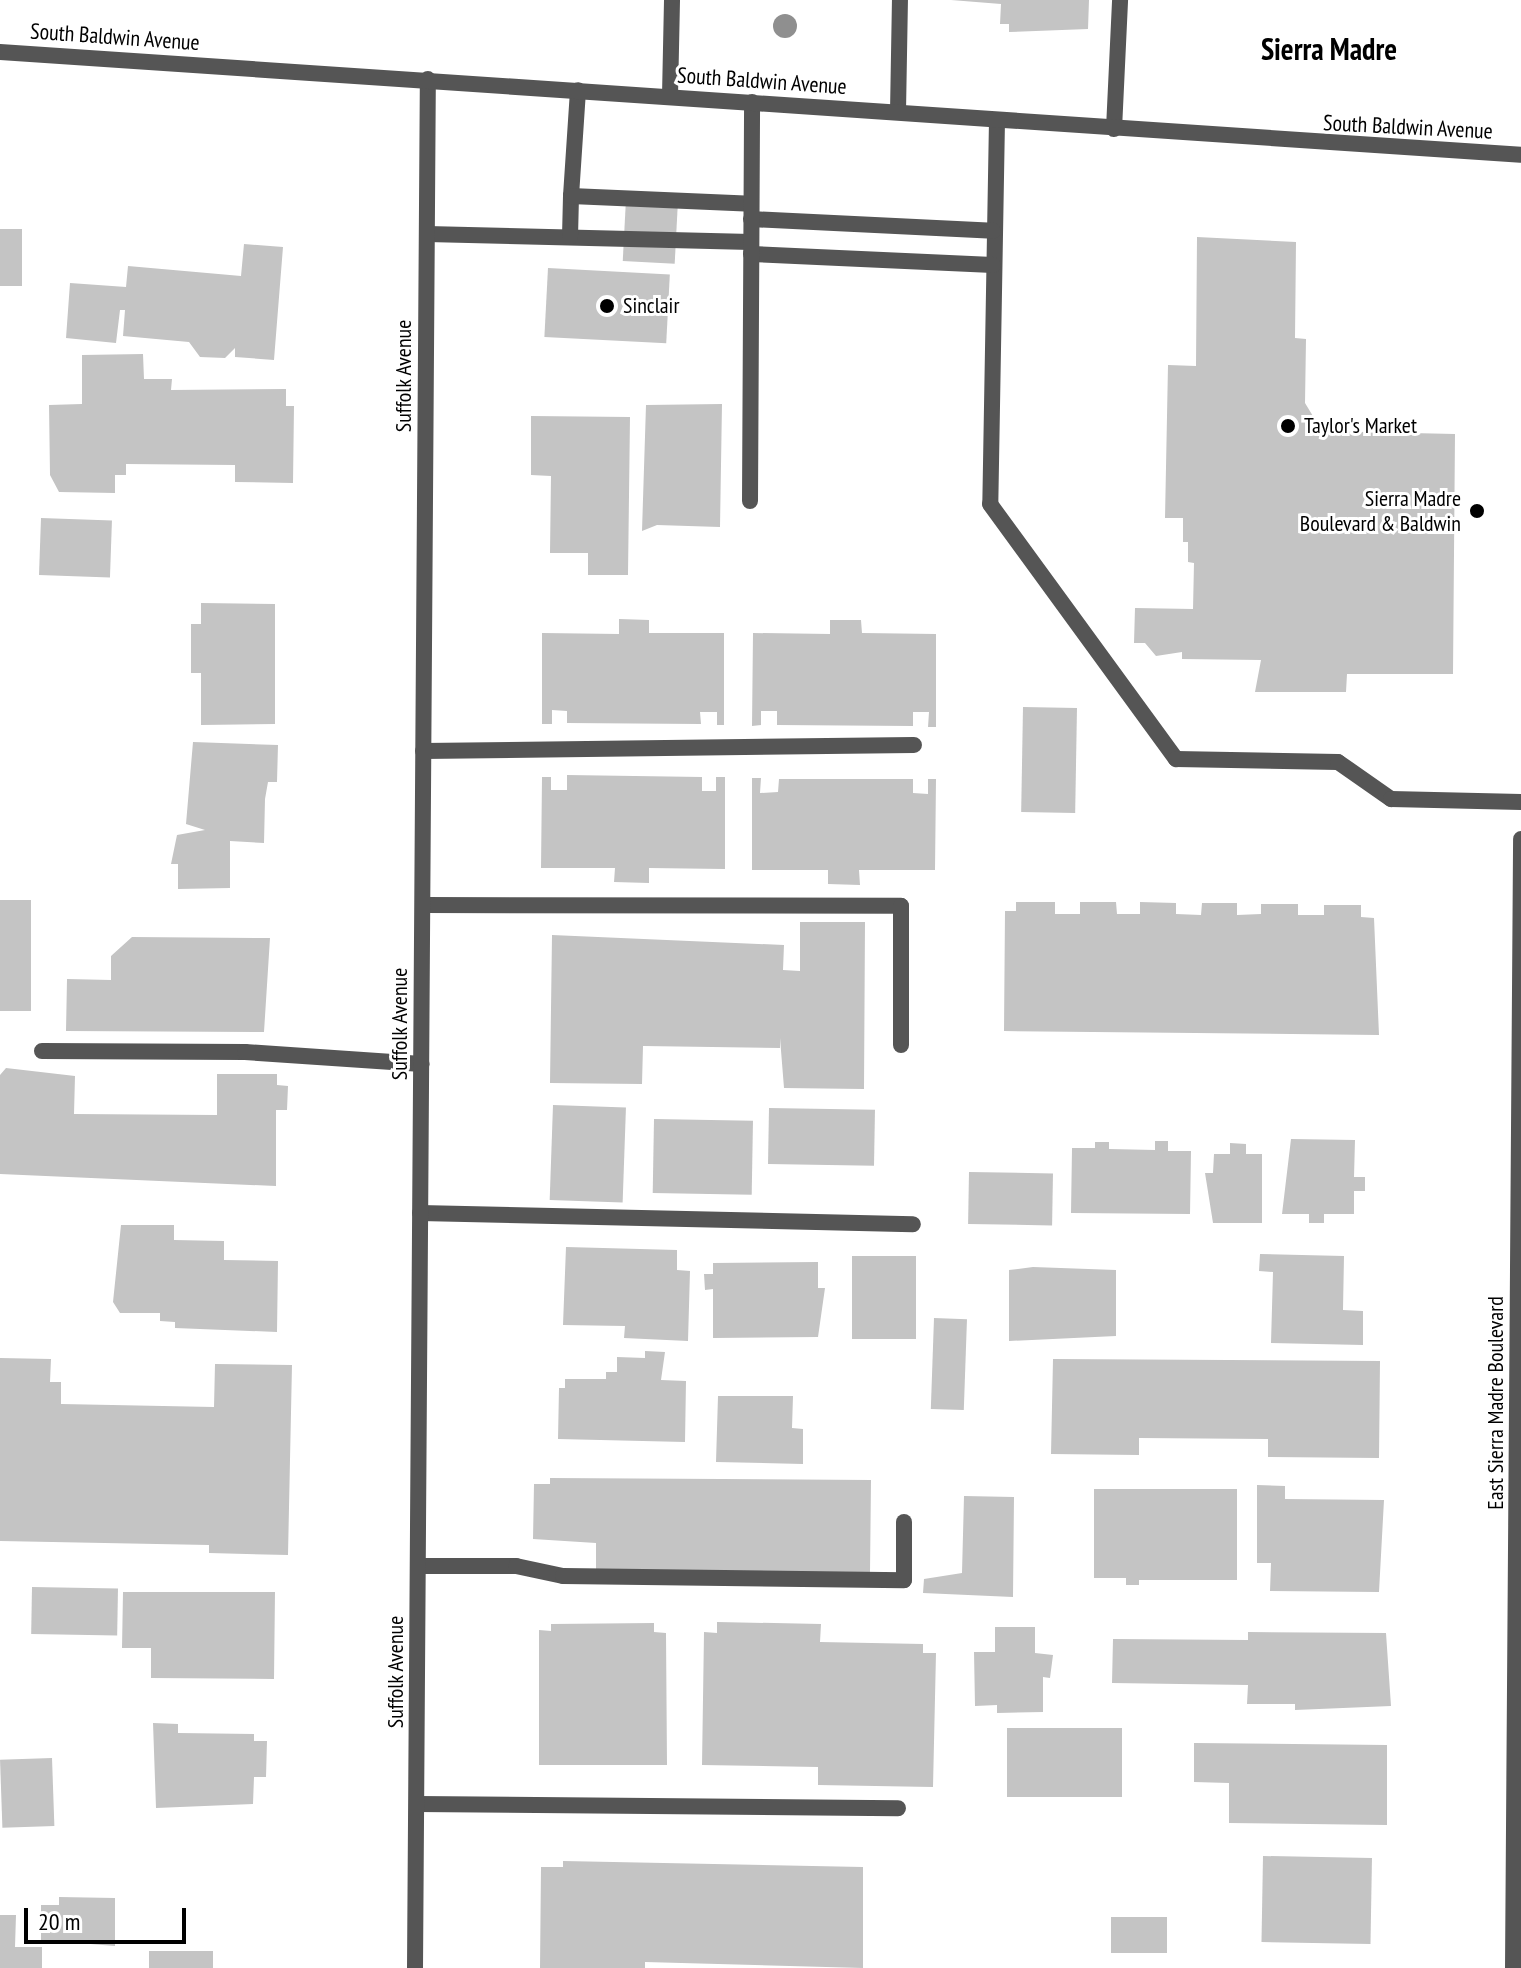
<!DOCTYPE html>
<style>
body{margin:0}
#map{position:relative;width:1521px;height:1968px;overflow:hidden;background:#fff;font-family:"PT Sans Narrow",sans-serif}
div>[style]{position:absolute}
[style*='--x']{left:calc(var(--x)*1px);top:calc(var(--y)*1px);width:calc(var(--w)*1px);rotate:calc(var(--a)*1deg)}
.building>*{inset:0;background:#c4c4c4;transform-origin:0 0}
.service>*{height:16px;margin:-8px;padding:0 8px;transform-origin:8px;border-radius:8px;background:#555}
.minor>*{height:16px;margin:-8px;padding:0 8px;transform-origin:8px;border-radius:8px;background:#555}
.tertiary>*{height:16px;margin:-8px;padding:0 8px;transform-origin:8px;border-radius:8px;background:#555}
.trees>*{width:24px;height:24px;margin:-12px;border-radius:50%;background:#8f8f8f}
.dots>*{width:22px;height:22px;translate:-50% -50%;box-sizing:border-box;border:4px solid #fff;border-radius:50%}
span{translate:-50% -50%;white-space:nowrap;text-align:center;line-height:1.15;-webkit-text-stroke:6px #fff;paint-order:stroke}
.street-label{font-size:22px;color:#000}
.poi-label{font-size:22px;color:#000}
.left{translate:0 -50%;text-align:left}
.right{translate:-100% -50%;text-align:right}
.district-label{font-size:30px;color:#000;font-weight:700}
.scale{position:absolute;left:24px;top:1908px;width:162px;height:36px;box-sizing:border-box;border:4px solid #000;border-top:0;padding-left:10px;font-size:24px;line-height:28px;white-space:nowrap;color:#000;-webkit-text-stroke:6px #fff;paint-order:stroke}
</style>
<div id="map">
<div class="building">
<i style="clip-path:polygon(951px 0,1089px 0,1088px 29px,1009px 32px,1009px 24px,1000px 24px,1001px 4px)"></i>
<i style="left:626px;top:199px;width:52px;height:62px;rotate:3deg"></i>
<i style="left:0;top:229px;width:22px;height:57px"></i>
<i style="clip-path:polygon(1197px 237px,1296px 242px,1295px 338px,1306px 339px,1305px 403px,1322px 431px,1455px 434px,1453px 674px,1347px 674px,1346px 692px,1255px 692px,1261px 660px,1182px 659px,1182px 652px,1156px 656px,1145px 643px,1134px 643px,1135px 608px,1193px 609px,1194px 563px,1188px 562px,1188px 542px,1183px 542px,1183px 518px,1165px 518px,1168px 365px,1196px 366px)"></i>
<i style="clip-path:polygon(244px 244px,283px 247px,274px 360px,235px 357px,235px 348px,225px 358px,200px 357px,189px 342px,123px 336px,125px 310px,120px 310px,116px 343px,66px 338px,70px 283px,126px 287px,128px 266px,241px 276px)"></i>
<i style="left:548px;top:268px;width:122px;height:69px;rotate:3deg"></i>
<i style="clip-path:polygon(143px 354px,144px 379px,172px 379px,171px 390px,286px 389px,286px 406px,294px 406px,293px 483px,235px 482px,235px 465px,126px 464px,126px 475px,115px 475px,115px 493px,59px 492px,50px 475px,49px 405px,82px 404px,82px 355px)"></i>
<i style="clip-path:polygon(722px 404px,720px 527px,657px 525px,642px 531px,646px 405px)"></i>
<i style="clip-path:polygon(531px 416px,630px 417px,628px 575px,588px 575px,588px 553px,550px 553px,551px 476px,531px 475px)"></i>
<i style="left:41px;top:518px;width:71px;height:57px;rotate:2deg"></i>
<i style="clip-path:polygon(201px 603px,275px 604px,275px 724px,201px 725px,201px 673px,191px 673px,191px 624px,201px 624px)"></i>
<i style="clip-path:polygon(619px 619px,649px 620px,649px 633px,724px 633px,724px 725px,717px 725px,717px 712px,700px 712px,701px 724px,567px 723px,567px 711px,552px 710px,552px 724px,542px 724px,542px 633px,619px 634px)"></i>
<i style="clip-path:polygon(830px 620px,861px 620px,862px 633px,936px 634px,936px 727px,928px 727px,929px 712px,913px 712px,913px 726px,777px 725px,777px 711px,761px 711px,761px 725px,752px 726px,753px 633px,830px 634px)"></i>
<i style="left:1023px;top:707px;width:54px;height:105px;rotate:1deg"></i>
<i style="clip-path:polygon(193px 742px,278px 745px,277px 782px,268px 782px,265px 799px,264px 843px,230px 841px,230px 888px,178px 889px,178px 864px,171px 864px,177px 835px,205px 830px,186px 824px)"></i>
<i style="clip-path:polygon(567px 775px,702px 777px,702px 791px,716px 791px,716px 777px,725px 777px,725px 869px,649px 868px,649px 883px,614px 882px,615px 868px,541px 868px,542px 777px,551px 777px,551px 790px,567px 790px)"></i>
<i style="clip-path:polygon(752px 778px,761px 778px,760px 793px,778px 792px,779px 779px,913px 779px,913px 793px,928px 794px,928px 779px,936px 779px,935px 870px,859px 870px,860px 885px,828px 884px,828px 870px,752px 870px)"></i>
<i style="left:0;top:900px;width:31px;height:111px"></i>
<i style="clip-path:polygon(1016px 902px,1055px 902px,1055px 914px,1080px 914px,1080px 902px,1116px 902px,1117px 914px,1140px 914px,1140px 902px,1176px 903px,1176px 914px,1201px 915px,1202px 903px,1237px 903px,1237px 915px,1261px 914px,1261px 904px,1298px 904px,1298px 915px,1324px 915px,1324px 905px,1361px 905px,1361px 917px,1374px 918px,1379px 1035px,1004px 1031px,1005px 911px,1016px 911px)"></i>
<i style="clip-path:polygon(800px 922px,865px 922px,864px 1089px,784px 1088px,780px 1038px,780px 1048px,643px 1046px,642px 1084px,550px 1083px,552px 935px,784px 945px,783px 970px,800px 971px)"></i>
<i style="clip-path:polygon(132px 937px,270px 938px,264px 1032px,66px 1031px,67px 979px,111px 980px,111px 956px)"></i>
<i style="clip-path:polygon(6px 1068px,75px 1076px,74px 1114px,217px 1115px,217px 1074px,277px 1074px,277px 1085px,288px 1086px,287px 1110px,276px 1110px,276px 1186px,0 1174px,0 1075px)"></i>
<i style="left:553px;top:1105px;width:73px;height:95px;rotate:2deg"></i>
<i style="left:769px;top:1108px;width:106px;height:56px;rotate:1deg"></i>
<i style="left:654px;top:1119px;width:99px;height:74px;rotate:1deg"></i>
<i style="clip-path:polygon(1291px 1139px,1355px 1140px,1354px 1177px,1365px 1177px,1365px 1191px,1354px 1191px,1354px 1214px,1324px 1214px,1324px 1223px,1309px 1223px,1309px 1214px,1282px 1214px)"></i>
<i style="clip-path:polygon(1155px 1141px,1168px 1141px,1168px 1151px,1191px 1151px,1190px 1214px,1071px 1213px,1072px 1148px,1095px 1148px,1095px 1142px,1109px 1142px,1109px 1149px,1155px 1150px)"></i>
<i style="clip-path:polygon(1230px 1143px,1246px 1144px,1246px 1154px,1262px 1154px,1262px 1223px,1213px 1223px,1205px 1173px,1213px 1173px,1214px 1154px,1230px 1154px)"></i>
<i style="left:969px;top:1172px;width:84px;height:52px;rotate:1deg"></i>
<i style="clip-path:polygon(121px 1225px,174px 1225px,174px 1240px,224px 1241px,224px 1260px,278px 1261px,277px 1332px,175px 1328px,175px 1322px,160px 1321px,160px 1313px,120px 1313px,113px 1302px)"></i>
<i style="clip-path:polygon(566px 1247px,677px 1250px,677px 1270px,690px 1271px,688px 1341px,624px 1338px,625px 1326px,563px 1325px)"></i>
<i style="clip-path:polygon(1260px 1254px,1344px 1256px,1343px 1310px,1363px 1311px,1363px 1345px,1271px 1343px,1273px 1272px,1259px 1271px)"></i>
<i style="left:852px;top:1256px;width:64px;height:83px"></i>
<i style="clip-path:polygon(818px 1262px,818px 1288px,825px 1288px,818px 1337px,713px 1338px,713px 1289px,705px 1290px,704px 1274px,713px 1274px,713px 1263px)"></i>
<i style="clip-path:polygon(1033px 1267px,1116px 1270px,1116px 1336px,1009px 1341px,1009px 1270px)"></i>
<i style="left:934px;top:1318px;width:33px;height:91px;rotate:2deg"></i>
<i style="clip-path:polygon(645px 1351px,665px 1352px,661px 1380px,686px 1381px,685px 1442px,558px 1439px,559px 1388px,565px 1388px,565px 1379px,606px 1379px,606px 1372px,617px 1372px,617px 1357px,645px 1358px)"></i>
<i style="clip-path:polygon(0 1358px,51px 1359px,50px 1382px,61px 1382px,61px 1404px,214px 1407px,215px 1364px,292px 1365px,288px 1555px,209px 1553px,209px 1545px,0 1541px)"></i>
<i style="clip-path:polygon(1053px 1359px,1380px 1361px,1379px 1458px,1268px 1457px,1268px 1439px,1139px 1438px,1139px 1455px,1051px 1454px)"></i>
<i style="clip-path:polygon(718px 1396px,793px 1396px,792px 1428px,803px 1429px,803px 1464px,716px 1462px)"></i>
<i style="clip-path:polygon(550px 1478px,871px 1480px,870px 1573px,596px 1571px,596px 1543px,533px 1539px,534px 1484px,550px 1484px)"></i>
<i style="clip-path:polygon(1257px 1485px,1285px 1486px,1285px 1499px,1384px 1500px,1379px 1592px,1270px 1591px,1271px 1563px,1257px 1563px)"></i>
<i style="clip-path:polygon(1094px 1489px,1237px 1489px,1237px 1580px,1139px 1580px,1139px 1585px,1126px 1585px,1126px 1578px,1094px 1578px)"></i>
<i style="clip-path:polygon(964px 1496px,1014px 1497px,1013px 1597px,923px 1593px,924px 1579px,962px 1573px)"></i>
<i style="left:32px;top:1587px;width:86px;height:47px;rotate:1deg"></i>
<i style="clip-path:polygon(123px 1592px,275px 1592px,274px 1679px,151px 1678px,151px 1648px,122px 1648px)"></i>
<i style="clip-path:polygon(717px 1622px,821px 1624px,820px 1642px,923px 1644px,923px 1653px,936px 1653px,933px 1787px,818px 1785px,818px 1767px,702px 1765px,704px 1632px,717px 1633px)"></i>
<i style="clip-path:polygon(654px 1623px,654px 1632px,666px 1633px,667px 1765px,539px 1765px,539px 1630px,551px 1631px,551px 1624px)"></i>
<i style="clip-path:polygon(995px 1627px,1035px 1627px,1035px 1653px,1053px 1655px,1050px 1678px,1043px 1677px,1043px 1712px,997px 1713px,997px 1705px,975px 1706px,974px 1652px,995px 1652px)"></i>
<i style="clip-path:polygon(1248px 1632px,1386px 1633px,1391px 1706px,1295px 1710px,1295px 1704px,1247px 1704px,1248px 1685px,1112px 1683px,1113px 1639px,1248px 1640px)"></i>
<i style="clip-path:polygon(153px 1723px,178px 1724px,178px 1733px,254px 1734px,254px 1741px,267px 1741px,266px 1777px,254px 1777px,253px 1804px,156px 1808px)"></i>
<i style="left:1007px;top:1728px;width:115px;height:69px"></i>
<i style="clip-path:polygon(1194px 1743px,1387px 1745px,1387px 1825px,1229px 1823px,1229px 1783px,1194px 1782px)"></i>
<i style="left:52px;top:1758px;width:68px;height:52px;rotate:88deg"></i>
<i style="left:1263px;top:1856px;width:109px;height:86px;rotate:1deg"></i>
<i style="clip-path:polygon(563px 1861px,863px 1867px,863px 1968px,645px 1962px,645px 1968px,540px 1968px,541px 1867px,563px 1867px)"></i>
<i style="clip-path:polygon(59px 1897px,115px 1898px,115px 1946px,41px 1940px,41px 1905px,59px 1905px)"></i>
<i style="clip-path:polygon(0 1915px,16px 1915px,15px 1947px,42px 1947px,42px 1968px,0 1968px)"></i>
<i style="left:1111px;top:1917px;width:56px;height:36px"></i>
<i style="left:149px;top:1951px;width:64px;height:17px"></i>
</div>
<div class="service">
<i style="--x:898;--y:112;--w:112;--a:-89"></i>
<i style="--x:997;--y:120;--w:384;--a:91"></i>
<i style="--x:990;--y:504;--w:316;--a:53.9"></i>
<i style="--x:1176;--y:759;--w:162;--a:1.1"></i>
<i style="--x:1338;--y:762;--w:65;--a:34.9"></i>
<i style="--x:1391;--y:799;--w:130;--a:1.3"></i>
<i style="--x:1114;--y:129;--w:129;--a:-87.3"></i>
<i style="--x:571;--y:196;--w:106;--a:-86.2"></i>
<i style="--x:751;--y:219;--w:242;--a:2.8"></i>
<i style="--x:427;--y:234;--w:324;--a:1.4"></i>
<i style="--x:570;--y:237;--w:41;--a:-88.6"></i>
<i style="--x:571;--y:196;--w:180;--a:2.5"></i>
<i style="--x:751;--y:254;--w:242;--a:2.6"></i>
<i style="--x:750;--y:501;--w:399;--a:-89.7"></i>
<i style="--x:423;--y:751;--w:491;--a:-0.7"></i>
<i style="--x:423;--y:905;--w:478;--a:0.1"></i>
<i style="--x:901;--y:906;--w:139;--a:90"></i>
<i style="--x:42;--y:1051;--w:203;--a:0.3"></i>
<i style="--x:245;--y:1052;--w:177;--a:3.9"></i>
<i style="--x:420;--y:1213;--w:493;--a:1.3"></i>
<i style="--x:418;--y:1566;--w:98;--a:0"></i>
<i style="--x:516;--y:1566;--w:48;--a:12"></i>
<i style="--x:563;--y:1576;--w:341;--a:0.7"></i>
<i style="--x:904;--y:1580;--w:58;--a:-90"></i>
<i style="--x:417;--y:1804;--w:481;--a:0.5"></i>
</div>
<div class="minor">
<i style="--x:670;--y:96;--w:96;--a:-88.8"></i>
<i style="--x:415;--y:1968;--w:1889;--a:-89.61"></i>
</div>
<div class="tertiary">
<i style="--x:0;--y:52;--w:1524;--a:3.87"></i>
<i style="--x:1513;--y:1968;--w:1129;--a:-89.59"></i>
</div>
<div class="trees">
<i style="left:785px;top:26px"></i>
</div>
<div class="dots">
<i style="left:607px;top:306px;background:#000"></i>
<i style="left:1288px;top:426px;background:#000"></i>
<i style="left:1477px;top:511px;background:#000"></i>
</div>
<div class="street-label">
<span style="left:115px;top:37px;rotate:4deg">South Baldwin Avenue</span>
<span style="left:762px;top:81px;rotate:4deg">South Baldwin Avenue</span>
<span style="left:1408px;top:127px;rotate:3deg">South Baldwin Avenue</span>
<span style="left:404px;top:376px;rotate:-90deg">Suffolk Avenue</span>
<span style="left:400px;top:1024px;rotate:-90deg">Suffolk Avenue</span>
<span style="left:1496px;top:1403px;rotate:-90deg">East Sierra Madre Boulevard</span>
<span style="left:396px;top:1672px;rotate:-90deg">Suffolk Avenue</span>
</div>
<div class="poi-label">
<span class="left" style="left:623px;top:306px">Sinclair</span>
<span class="left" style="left:1304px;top:426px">Taylor's Market</span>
<span class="right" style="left:1461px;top:511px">Sierra Madre<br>Boulevard &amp; Baldwin</span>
</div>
<div class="district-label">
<span style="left:1329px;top:49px">Sierra Madre</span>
</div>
<div class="scale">20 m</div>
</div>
